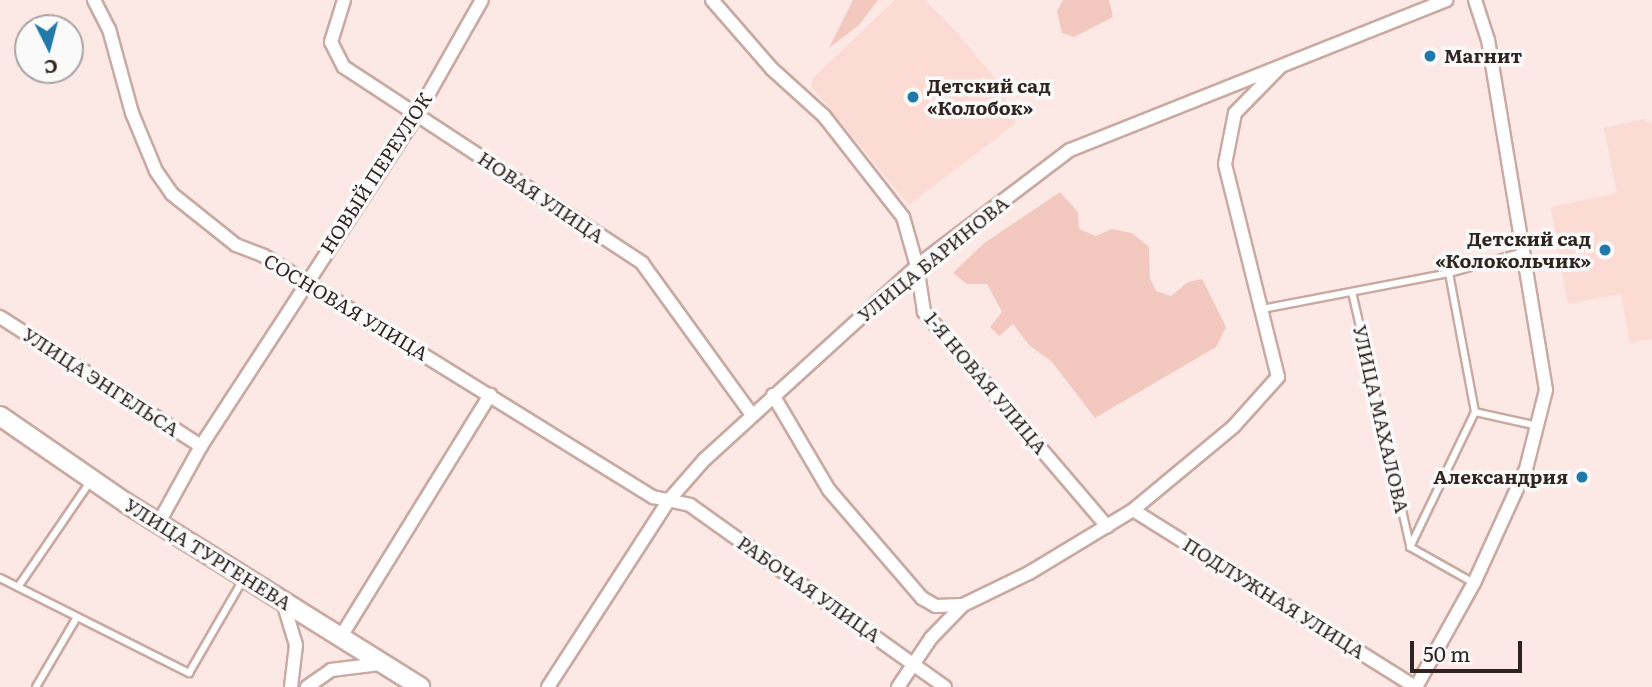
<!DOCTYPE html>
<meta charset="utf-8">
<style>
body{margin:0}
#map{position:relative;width:1652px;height:687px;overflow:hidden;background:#fce8e4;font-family:Literata,serif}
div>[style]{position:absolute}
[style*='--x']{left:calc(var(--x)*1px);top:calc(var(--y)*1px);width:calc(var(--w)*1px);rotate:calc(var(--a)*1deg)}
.built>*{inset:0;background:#fcdbd4}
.green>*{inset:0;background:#f3c8be}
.roads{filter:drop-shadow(2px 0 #c9aaa3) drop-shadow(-2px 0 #c9aaa3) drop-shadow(0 2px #c9aaa3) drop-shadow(0 -2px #c9aaa3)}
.lane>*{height:6px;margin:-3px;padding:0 3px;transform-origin:3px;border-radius:3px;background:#fff}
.street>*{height:12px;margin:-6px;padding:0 6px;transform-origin:6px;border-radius:6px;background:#fff}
.secondary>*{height:18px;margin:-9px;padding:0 9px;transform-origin:9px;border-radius:9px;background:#fff}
.dots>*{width:19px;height:19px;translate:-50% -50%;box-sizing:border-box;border:4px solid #fafafa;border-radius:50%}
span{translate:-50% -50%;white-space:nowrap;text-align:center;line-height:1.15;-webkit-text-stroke:7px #fafafa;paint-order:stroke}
.poi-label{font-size:19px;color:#2f2421;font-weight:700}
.left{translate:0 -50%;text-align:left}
.right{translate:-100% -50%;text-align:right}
.street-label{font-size:19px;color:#2f2421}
.north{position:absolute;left:14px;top:14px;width:70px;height:70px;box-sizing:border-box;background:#fafafa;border:2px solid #a9a4a3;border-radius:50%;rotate:174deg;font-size:19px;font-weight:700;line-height:28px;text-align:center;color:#2f2421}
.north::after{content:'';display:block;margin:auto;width:24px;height:32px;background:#2079a8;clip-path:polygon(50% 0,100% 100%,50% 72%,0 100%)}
.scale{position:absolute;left:1410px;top:641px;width:112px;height:32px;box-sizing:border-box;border:4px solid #2f2421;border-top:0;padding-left:9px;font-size:21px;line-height:24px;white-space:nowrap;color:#2f2421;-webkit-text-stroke:5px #fafafa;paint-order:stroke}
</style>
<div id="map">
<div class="built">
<i style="clip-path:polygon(895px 0,925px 0,951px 26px,998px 82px,1016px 123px,909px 205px,811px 86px,813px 78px)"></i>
<i style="clip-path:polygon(1644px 119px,1652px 124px,1652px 339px,1630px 343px,1621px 294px,1568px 304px,1551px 207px,1617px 193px,1604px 128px)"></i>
</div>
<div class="green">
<i style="clip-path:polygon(853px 0,878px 0,859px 25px,829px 48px)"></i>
<i style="clip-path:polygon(1063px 0,1109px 0,1113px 17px,1074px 37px,1062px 33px,1057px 11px)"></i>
<i style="clip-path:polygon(1060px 192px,1078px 212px,1079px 229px,1096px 236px,1112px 229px,1132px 233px,1149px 247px,1150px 279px,1156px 291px,1171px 296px,1188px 282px,1202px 279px,1226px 327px,1216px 347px,1095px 418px,1052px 362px,1029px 345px,1013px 324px,999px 336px,990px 327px,1002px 312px,987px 284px,967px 284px,953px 273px,983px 244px)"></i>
</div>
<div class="roads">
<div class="lane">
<i style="--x:1449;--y:273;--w:141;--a:79.4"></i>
<i style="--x:1475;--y:412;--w:150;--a:115.7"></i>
<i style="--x:1410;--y:547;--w:73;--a:29.4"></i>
<i style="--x:1352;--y:292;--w:261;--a:77.1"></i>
<i style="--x:1262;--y:309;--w:190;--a:-10.9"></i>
<i style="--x:1449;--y:273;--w:77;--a:-15.8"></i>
<i style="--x:1475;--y:412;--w:65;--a:12.5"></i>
<i style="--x:0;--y:578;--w:212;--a:26.7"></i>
<i style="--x:189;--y:673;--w:108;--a:-59.9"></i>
<i style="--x:18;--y:587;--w:127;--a:-55.6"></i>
<i style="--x:36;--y:687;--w:81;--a:-59.6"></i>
</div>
<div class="street">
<i style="--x:94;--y:0;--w:33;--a:63"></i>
<i style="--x:109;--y:29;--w:87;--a:74.7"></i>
<i style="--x:132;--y:113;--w:63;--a:67.5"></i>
<i style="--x:156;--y:171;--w:28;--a:55"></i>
<i style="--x:172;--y:194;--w:82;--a:38.6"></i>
<i style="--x:236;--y:245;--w:30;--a:21"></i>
<i style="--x:264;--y:256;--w:458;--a:31.8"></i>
<i style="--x:653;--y:497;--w:38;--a:12"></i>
<i style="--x:690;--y:505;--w:313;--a:35.5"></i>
<i style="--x:344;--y:0;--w:44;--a:107.2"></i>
<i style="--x:331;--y:42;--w:28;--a:63"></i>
<i style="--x:344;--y:67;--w:357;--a:33.3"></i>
<i style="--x:642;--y:263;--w:188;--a:54.1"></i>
<i style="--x:712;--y:0;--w:91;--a:49"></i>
<i style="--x:772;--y:69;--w:70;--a:42.1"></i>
<i style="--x:824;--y:116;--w:128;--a:52"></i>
<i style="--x:903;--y:217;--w:51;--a:74.1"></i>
<i style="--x:917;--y:266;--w:47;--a:81.3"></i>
<i style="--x:924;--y:312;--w:282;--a:49.5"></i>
<i style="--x:0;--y:317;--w:239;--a:32.7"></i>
<i style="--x:773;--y:395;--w:110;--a:59.5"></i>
<i style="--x:829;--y:490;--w:143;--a:49.3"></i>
<i style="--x:922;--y:598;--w:16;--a:30"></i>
<i style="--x:936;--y:606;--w:27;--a:-2"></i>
<i style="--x:1133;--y:510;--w:333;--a:32.1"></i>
<i style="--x:158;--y:524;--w:89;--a:-61.1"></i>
<i style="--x:201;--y:446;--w:394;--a:-56.9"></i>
<i style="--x:416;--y:116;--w:133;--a:-60.4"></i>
<i style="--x:283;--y:602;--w:45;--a:73.2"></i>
<i style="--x:296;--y:645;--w:42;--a:96.8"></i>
<i style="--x:340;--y:638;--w:286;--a:-58.3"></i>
<i style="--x:307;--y:687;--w:29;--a:-35"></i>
<i style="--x:331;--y:670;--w:49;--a:-7"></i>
<i style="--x:548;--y:687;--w:223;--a:-57.1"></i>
<i style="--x:669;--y:500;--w:53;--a:-48.8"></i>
<i style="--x:704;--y:460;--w:288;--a:-42.3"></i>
<i style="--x:917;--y:266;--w:192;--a:-37.2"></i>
<i style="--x:1070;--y:150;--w:405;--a:-21.7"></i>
<i style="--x:898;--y:687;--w:59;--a:-56"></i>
<i style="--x:931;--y:638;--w:46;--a:-45.9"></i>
<i style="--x:963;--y:605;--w:73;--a:-25.9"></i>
<i style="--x:1029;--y:573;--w:122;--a:-31.2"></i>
<i style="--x:1133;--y:510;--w:131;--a:-39.7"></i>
<i style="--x:1234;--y:426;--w:66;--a:-48.1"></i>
<i style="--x:1278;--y:377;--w:219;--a:-104"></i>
<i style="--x:1225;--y:164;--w:52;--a:-78.9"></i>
<i style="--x:1235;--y:113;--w:64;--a:-45.6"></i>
<i style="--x:1416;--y:687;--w:119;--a:-60.9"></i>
<i style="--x:1474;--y:583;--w:125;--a:-65.5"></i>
<i style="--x:1526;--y:469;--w:81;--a:-75.8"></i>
<i style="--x:1546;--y:390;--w:355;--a:-99.4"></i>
<i style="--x:1488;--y:40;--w:42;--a:-108"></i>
</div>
<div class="secondary">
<i style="--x:0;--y:416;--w:153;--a:34.6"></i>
<i style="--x:126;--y:503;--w:347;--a:32"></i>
</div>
</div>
<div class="dots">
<i style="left:1430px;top:56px;background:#2079a8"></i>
<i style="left:913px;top:97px;background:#2079a8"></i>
<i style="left:1605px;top:250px;background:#2079a8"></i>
<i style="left:1582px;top:477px;background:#2079a8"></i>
</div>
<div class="poi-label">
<span class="left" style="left:1444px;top:56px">Магнит</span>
<span class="left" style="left:927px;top:97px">Детский сад<br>«Колобок»</span>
<span class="right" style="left:1591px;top:250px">Детский сад<br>«Колокольчик»</span>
<span class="right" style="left:1568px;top:477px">Александрия</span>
</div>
<div class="street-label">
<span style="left:376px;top:173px;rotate:-57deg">НОВЫЙ ПЕРЕУЛОК</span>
<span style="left:541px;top:197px;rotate:34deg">НОВАЯ УЛИЦА</span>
<span style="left:933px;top:259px;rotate:-39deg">УЛИЦА БАРИНОВА</span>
<span style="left:346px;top:307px;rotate:31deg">СОСНОВАЯ УЛИЦА</span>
<span style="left:101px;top:382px;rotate:33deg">УЛИЦА ЭНГЕЛЬСА</span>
<span style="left:986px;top:383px;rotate:50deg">1-Я НОВАЯ УЛИЦА</span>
<span style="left:1381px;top:419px;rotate:77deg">УЛИЦА МАХАЛОВА</span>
<span style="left:208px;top:554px;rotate:32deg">УЛИЦА ТУРГЕНЕВА</span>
<span style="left:809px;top:589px;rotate:35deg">РАБОЧАЯ УЛИЦА</span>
<span style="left:1274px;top:598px;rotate:32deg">ПОДЛУЖНАЯ УЛИЦА</span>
</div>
<div class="north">С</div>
<div class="scale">50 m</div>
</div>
